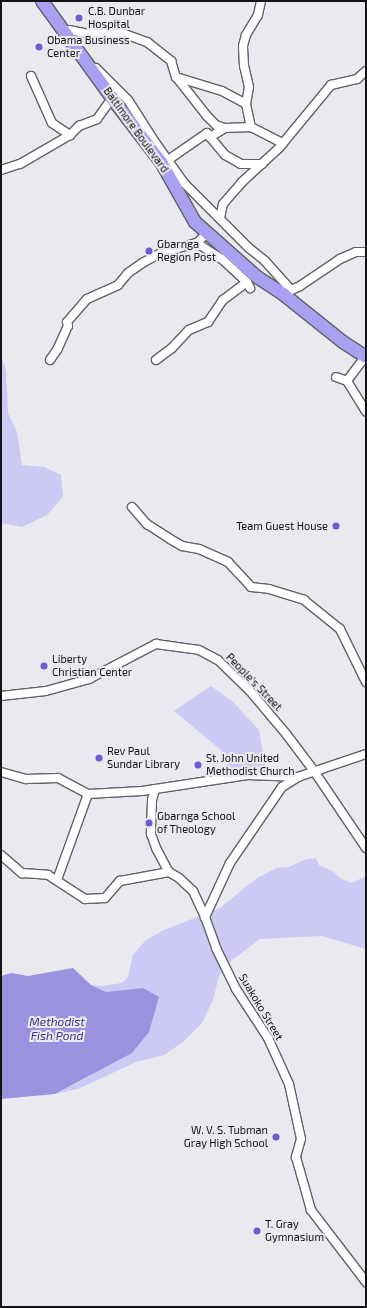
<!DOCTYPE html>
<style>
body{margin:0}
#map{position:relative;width:367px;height:1308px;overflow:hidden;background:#e9e9ef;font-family:"Exo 2",sans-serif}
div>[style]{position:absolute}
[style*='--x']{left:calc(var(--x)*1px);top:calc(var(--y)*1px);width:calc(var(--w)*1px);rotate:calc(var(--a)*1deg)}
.green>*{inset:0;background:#ccc9f5}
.water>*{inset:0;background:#9a91df}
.roads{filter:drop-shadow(1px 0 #616167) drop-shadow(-1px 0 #616167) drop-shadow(0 1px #616167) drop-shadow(0 -1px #616167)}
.minor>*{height:8px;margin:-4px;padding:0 4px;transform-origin:4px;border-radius:4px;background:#fff}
.highway>*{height:12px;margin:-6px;padding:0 6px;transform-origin:6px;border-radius:6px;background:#a9a0f2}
.dots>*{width:11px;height:11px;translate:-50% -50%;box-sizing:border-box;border:2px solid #e9e9ef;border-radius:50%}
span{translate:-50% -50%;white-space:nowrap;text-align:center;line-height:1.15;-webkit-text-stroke:4px #e9e9ef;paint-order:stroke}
.poi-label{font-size:11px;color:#131315}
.left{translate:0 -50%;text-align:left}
.right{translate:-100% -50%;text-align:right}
.street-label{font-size:11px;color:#131315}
.water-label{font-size:12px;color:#45318b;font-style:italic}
.frame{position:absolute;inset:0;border:2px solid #131315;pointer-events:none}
</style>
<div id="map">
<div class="green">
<i style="clip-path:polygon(1px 355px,6px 371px,8px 413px,17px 432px,22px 465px,44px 467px,61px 475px,63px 497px,47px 515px,22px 527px,1px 523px)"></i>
<i style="clip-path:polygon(211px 686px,232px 701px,259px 730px,265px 767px,230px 771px,221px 750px,174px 711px)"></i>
<i style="clip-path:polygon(316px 858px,319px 865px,334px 872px,341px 879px,352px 883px,366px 876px,366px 949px,322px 936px,260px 939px,232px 960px,219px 976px,213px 1000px,202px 1023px,183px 1042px,164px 1055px,136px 1062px,78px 1089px,55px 1094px,90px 1076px,143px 988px,106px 992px,91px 985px,101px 986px,122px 983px,128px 977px,133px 955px,146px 940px,164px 930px,220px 908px,257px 878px,277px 868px,289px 867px,304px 860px)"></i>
</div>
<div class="water">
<i style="clip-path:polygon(73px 968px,91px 985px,106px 992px,143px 988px,159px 997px,149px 1032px,132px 1053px,55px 1094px,1px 1099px,1px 976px,11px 973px,28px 976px)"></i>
</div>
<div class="roads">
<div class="minor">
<i style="--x:69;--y:30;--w:20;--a:11"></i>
<i style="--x:89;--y:34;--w:33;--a:-2"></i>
<i style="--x:122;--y:33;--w:27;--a:20"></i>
<i style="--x:147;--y:42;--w:31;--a:38"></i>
<i style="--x:171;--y:61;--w:17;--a:73"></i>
<i style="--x:176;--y:77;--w:48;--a:16.9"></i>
<i style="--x:222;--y:91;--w:27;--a:28"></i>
<i style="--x:246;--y:104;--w:24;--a:78"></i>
<i style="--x:96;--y:68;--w:45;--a:45"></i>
<i style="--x:128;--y:100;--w:50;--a:57.3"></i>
<i style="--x:155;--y:142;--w:50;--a:54.7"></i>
<i style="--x:184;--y:183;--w:92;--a:45"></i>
<i style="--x:249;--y:248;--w:21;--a:39"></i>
<i style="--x:265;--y:261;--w:39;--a:48"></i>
<i style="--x:31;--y:76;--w:51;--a:65.9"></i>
<i style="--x:52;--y:123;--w:22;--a:34"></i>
<i style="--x:246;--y:104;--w:17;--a:-80"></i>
<i style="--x:249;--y:87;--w:22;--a:-103"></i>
<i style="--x:244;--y:66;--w:20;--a:-93"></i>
<i style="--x:243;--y:46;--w:11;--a:-75"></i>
<i style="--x:246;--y:35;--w:23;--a:-59"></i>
<i style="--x:258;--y:15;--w:14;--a:-78"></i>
<i style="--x:225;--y:128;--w:26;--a:-2"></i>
<i style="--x:251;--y:127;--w:36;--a:27"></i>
<i style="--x:210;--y:137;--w:23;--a:50"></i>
<i style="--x:225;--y:155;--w:18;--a:29"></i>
<i style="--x:241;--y:164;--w:21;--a:0"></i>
<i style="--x:168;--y:160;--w:47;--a:-34.7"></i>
<i style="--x:207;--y:133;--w:5;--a:53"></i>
<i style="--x:210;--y:137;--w:17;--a:-31"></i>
<i style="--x:225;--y:128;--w:9;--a:-162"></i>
<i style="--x:216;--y:125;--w:13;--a:-135"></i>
<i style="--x:207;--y:116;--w:48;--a:-128.3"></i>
<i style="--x:1;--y:170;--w:20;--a:-18"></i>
<i style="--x:20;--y:164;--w:58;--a:-30.1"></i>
<i style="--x:70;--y:135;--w:13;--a:-45"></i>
<i style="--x:79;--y:126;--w:19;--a:-21"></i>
<i style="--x:97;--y:119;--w:26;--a:-54"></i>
<i style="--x:220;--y:218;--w:14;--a:-78"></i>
<i style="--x:223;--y:204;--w:29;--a:-49"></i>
<i style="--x:242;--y:182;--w:50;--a:-42.6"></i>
<i style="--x:279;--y:148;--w:82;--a:-50.5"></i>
<i style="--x:331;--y:85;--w:27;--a:-13"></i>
<i style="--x:357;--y:79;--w:12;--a:-42"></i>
<i style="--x:197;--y:243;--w:30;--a:33"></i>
<i style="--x:222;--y:259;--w:34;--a:43"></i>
<i style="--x:247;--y:282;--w:7;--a:63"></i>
<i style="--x:287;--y:292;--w:14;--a:-25"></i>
<i style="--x:300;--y:286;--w:48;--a:-34"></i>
<i style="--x:340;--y:259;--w:17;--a:-24"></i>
<i style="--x:356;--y:252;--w:10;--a:0"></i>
<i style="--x:365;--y:357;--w:30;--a:127"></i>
<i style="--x:347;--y:381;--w:36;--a:58"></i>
<i style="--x:50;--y:360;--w:14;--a:-56"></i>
<i style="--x:58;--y:348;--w:24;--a:-66"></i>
<i style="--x:68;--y:326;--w:4;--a:-104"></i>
<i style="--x:67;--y:322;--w:30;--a:-49"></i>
<i style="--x:87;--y:299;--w:34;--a:-24"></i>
<i style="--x:118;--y:285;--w:16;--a:-50"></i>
<i style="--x:128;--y:273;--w:19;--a:-35"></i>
<i style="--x:144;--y:262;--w:19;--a:-28"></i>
<i style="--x:161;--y:253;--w:37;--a:-16"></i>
<i style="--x:197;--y:243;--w:14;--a:-45"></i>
<i style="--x:156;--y:360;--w:20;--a:-37"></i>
<i style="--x:172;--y:348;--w:25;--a:-47"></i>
<i style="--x:189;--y:330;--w:21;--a:-23"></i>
<i style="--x:208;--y:322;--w:27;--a:-56"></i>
<i style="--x:223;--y:300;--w:30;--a:-37"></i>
<i style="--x:336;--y:377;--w:12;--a:20"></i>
<i style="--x:132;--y:507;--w:23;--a:49"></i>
<i style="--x:147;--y:524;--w:27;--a:33"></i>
<i style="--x:170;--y:539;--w:14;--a:30"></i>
<i style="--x:182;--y:546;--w:17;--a:10"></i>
<i style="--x:199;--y:549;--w:32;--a:24"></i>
<i style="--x:228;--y:562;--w:34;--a:47"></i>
<i style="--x:251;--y:587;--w:18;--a:6"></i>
<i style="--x:269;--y:589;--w:37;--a:17"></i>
<i style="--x:304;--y:600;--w:46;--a:38.9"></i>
<i style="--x:340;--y:629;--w:59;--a:63.9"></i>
<i style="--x:1;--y:696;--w:45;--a:-6.3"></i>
<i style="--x:46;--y:691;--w:45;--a:-15.6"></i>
<i style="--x:89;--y:679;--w:76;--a:-27.6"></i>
<i style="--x:156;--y:644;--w:43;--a:7.9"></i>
<i style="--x:199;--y:650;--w:21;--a:28"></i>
<i style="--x:218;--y:660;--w:45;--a:44.1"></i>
<i style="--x:250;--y:691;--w:57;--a:49.9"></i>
<i style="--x:287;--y:735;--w:45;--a:53.1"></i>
<i style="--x:314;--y:771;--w:93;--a:56"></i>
<i style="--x:366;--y:754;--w:72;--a:161.3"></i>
<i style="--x:298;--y:777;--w:19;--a:148"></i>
<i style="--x:282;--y:787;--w:92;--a:124.4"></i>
<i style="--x:230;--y:863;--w:60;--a:114.8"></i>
<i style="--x:205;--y:917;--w:33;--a:70"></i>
<i style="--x:216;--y:948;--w:46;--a:64"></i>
<i style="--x:236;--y:989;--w:59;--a:56.9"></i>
<i style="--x:268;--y:1038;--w:51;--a:65.5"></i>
<i style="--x:289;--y:1084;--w:56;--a:77.7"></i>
<i style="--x:301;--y:1139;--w:19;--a:106"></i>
<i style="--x:296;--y:1157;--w:55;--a:74.2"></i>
<i style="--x:311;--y:1210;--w:91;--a:52.6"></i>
<i style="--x:1;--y:772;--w:26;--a:16"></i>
<i style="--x:26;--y:779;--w:32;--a:-2"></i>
<i style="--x:58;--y:778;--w:34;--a:28"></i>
<i style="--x:88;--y:794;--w:54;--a:-3.2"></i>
<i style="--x:142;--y:791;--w:107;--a:-8.6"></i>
<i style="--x:248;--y:775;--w:50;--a:2.3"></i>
<i style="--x:155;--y:789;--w:11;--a:105"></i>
<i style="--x:152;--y:800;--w:34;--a:92"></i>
<i style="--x:151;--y:834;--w:15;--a:70"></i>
<i style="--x:156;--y:848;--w:27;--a:62"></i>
<i style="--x:1;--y:855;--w:28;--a:41"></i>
<i style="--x:22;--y:873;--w:26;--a:4"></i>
<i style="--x:48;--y:875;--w:44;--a:33"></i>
<i style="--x:85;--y:899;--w:20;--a:-3"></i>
<i style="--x:105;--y:898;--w:23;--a:-49"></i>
<i style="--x:120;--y:881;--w:50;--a:-10.4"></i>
<i style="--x:169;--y:872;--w:12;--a:31"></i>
<i style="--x:179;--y:878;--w:19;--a:43"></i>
<i style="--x:193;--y:891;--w:29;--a:65"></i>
<i style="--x:57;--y:880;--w:91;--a:-70.2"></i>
</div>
<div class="highway">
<i style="--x:42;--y:1;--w:120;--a:54.2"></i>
<i style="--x:112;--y:98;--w:81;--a:52.6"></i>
<i style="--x:161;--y:162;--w:69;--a:60.5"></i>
<i style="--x:195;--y:222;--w:83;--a:41.6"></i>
<i style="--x:257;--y:277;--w:31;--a:33"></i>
<i style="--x:283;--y:294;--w:77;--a:38.7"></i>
<i style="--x:343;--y:342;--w:27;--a:33"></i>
</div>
</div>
<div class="dots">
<i style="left:79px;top:18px;background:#7159d3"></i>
<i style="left:39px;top:47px;background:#7159d3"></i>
<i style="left:149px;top:251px;background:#7159d3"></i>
<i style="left:336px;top:526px;background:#7159d3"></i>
<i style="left:44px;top:666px;background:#7159d3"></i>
<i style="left:99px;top:758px;background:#7159d3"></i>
<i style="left:198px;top:765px;background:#7159d3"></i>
<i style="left:149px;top:823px;background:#7159d3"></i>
<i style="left:276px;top:1137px;background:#7159d3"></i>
<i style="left:257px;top:1231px;background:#7159d3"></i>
</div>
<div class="poi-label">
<span class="left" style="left:88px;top:18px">C.B. Dunbar<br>Hospital</span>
<span class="left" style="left:47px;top:47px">Obama Business<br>Center</span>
<span class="left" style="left:157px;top:251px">Gbarnga<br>Region Post</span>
<span class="right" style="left:328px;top:526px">Team Guest House</span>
<span class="left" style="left:52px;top:666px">Liberty<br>Christian Center</span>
<span class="left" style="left:107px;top:758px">Rev Paul<br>Sundar Library</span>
<span class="left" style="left:206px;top:765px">St. John United<br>Methodist Church</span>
<span class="left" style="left:157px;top:823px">Gbarnga School<br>of Theology</span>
<span class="right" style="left:268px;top:1137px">W. V. S. Tubman<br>Gray High School</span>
<span class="left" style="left:265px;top:1231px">T. Gray<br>Gymnasium</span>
</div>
<div class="street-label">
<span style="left:136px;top:130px;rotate:54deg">Baltimore Boulevard</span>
<span style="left:254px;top:682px;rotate:46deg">People's Street</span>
<span style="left:261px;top:1007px;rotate:59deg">Suakoko Street</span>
</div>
<div class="water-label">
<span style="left:57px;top:1029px">Methodist<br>Fish Pond</span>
</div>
<div class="frame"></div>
</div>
